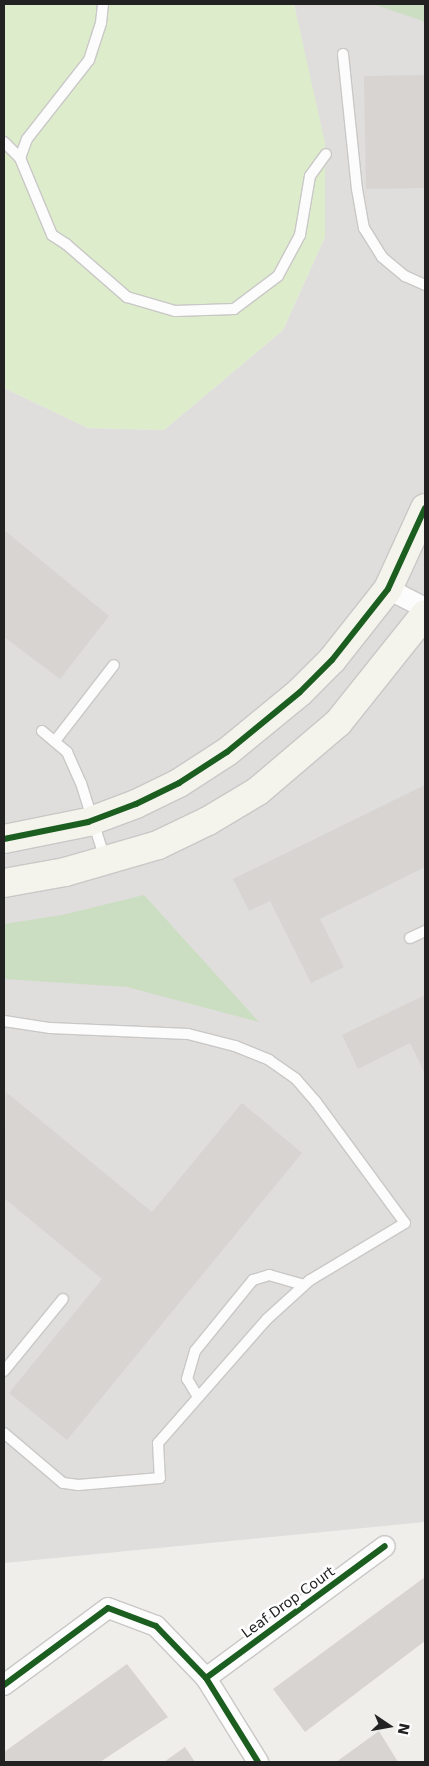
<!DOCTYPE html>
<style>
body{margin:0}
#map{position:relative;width:429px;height:1766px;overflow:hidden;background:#f0eeeb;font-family:"DejaVu Sans",sans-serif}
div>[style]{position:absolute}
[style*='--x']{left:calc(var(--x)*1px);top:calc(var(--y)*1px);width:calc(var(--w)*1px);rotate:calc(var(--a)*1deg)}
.residential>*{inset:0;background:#dfdedc}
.grass>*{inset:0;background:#ddeccb}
.forest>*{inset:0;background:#cbdec1}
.building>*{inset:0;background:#d7d4d2;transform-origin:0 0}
.roads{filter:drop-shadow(1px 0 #c9c8c7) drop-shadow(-1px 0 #c9c8c7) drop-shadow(0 1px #c9c8c7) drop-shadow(0 -1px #c9c8c7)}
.lane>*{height:10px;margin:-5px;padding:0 5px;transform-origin:5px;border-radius:5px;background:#fdfcfc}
.street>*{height:20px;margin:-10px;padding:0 10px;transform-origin:10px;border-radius:10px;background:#fdfcfc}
.secondary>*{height:28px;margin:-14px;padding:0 14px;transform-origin:14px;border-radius:14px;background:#f4f4ed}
.cycleway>*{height:6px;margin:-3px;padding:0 3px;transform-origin:3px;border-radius:3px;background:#1b5e20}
span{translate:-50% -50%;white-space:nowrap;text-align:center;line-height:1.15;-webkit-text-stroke:5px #fff;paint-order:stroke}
.street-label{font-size:14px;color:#222}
.frame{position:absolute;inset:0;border:5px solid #222;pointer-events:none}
.north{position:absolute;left:364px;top:1701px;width:50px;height:50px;-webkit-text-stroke:4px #fff;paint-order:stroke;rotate:102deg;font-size:14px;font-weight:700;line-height:20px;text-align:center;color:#222}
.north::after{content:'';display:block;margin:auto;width:18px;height:22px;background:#222;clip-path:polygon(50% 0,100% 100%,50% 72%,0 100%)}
</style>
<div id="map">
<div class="residential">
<i style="clip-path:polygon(294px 4px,425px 4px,425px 1522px,4px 1563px,4px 388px,88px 428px,164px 430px,283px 330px,325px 237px,313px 97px)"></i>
</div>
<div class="grass">
<i style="clip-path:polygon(4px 4px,294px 4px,325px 143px,325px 237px,283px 330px,164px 430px,88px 428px,4px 388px)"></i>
</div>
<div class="forest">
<i style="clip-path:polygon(373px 4px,425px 4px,425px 28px,423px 21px)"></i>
<i style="clip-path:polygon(144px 895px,259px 1022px,127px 987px,4px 979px,4px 924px,62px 915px)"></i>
</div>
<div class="building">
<i style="left:424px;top:75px;width:113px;height:60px;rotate:89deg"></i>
<i style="clip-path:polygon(4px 530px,109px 616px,60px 679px,4px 637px)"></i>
<i style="clip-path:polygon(425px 785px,425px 867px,320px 919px,344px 967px,311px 983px,270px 901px,249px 911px,233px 879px)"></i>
<i style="clip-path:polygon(425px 995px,425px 1074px,410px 1043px,358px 1069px,342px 1035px)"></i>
<i style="clip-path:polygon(6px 1092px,152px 1212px,242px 1103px,302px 1153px,67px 1440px,9px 1393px,102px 1279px,4px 1198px)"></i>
<i style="clip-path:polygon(425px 1577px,425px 1641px,305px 1732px,273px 1689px)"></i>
<i style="clip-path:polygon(127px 1664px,168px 1717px,100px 1762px,4px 1762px,4px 1752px)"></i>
<i style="clip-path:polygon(379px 1731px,398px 1762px,336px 1762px)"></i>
<i style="clip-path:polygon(185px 1747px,195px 1762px,164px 1762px)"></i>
</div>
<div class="roads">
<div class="lane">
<i style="--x:343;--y:54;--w:136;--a:84.1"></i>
<i style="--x:357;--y:189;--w:40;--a:80"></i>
<i style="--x:364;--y:228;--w:34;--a:58"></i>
<i style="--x:382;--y:257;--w:30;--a:40"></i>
<i style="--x:405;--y:276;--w:22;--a:24"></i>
<i style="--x:4;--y:142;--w:23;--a:45"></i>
<i style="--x:20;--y:158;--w:83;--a:67.4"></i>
<i style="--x:52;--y:235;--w:17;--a:33"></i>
<i style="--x:66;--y:244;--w:81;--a:41"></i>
<i style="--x:127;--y:297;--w:50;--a:16.3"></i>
<i style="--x:175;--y:311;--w:59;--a:-1.9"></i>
<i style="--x:234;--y:309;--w:55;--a:-36.9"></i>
<i style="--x:278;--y:276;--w:47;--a:-61.8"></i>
<i style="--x:300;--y:235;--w:60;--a:-80.4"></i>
<i style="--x:310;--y:176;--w:27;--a:-54"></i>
<i style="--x:20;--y:158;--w:20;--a:-70"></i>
<i style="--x:27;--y:139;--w:100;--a:-51.9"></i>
<i style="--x:89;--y:60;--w:39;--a:-72"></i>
<i style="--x:101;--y:23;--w:19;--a:-84"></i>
<i style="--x:42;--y:731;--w:33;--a:40"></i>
<i style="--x:67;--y:752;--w:34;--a:66"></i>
<i style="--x:81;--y:783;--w:80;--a:72.5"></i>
<i style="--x:55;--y:741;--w:96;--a:-52.2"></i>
<i style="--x:410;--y:938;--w:17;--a:-25"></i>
<i style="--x:4;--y:1021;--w:47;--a:8.7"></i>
<i style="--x:50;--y:1028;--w:138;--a:2.5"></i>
<i style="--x:188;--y:1034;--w:49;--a:14.3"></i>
<i style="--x:235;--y:1046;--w:37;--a:22"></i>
<i style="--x:269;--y:1060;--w:33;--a:35"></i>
<i style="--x:296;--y:1079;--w:30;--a:49"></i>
<i style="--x:316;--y:1102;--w:150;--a:53.7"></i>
<i style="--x:405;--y:1223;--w:111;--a:149"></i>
<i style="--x:310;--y:1280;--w:58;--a:137.8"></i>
<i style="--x:267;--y:1319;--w:165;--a:131.3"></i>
<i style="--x:158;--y:1443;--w:35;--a:87"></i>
<i style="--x:160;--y:1478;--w:82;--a:175.1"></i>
<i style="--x:78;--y:1485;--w:15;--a:-172"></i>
<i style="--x:63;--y:1483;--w:77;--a:-139.7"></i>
<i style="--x:4;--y:1371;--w:93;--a:-50.7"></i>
<i style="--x:198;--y:1397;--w:21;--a:-121"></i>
<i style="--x:187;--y:1379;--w:29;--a:-74"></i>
<i style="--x:195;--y:1351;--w:92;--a:-50.8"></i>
<i style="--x:253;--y:1280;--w:17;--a:-17"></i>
<i style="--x:269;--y:1275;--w:35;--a:16"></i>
</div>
<div class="street">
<i style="--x:388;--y:589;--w:42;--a:27.2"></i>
<i style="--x:206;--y:1678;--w:222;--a:-36.4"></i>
<i style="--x:4;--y:1685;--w:129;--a:-36.5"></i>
<i style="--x:108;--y:1608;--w:51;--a:20.6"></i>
<i style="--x:156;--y:1626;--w:72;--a:46.1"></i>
<i style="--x:206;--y:1678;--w:99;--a:58.2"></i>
</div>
<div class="secondary">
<i style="--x:4;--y:839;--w:86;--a:-11.4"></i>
<i style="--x:88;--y:822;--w:51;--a:-20.6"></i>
<i style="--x:136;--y:804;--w:48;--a:-26"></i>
<i style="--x:179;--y:783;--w:57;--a:-32.9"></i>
<i style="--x:227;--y:752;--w:94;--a:-39.4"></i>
<i style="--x:300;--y:692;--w:45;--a:-45"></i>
<i style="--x:332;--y:660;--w:90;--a:-51.7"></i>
<i style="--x:388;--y:589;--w:89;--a:-65.4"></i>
<i style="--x:4;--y:883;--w:62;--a:-10.2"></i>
<i style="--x:65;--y:872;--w:97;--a:-16.2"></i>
<i style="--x:158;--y:845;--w:55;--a:-25.6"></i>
<i style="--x:208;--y:821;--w:58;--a:-31"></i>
<i style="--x:258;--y:791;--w:105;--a:-40.4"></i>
<i style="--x:338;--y:723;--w:139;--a:-51.4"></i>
</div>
</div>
<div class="cycleway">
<i style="--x:4;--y:839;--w:86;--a:-11.4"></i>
<i style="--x:88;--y:822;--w:51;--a:-20.6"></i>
<i style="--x:136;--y:804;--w:48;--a:-26"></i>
<i style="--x:179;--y:783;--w:57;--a:-32.9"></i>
<i style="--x:227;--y:752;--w:94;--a:-39.4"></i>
<i style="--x:300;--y:692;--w:45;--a:-45"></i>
<i style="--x:332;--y:660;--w:90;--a:-51.7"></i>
<i style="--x:388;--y:589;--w:89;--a:-65.4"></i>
<i style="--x:206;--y:1678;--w:222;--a:-36.4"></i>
<i style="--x:4;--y:1685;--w:129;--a:-36.5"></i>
<i style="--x:108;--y:1608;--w:51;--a:20.6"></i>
<i style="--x:156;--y:1626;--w:72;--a:46.1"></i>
<i style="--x:206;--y:1678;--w:99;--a:58.2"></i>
</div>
<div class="street-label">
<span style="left:288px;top:1602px;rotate:-36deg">Leaf Drop Court</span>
</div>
<div class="frame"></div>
<div class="north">N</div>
</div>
